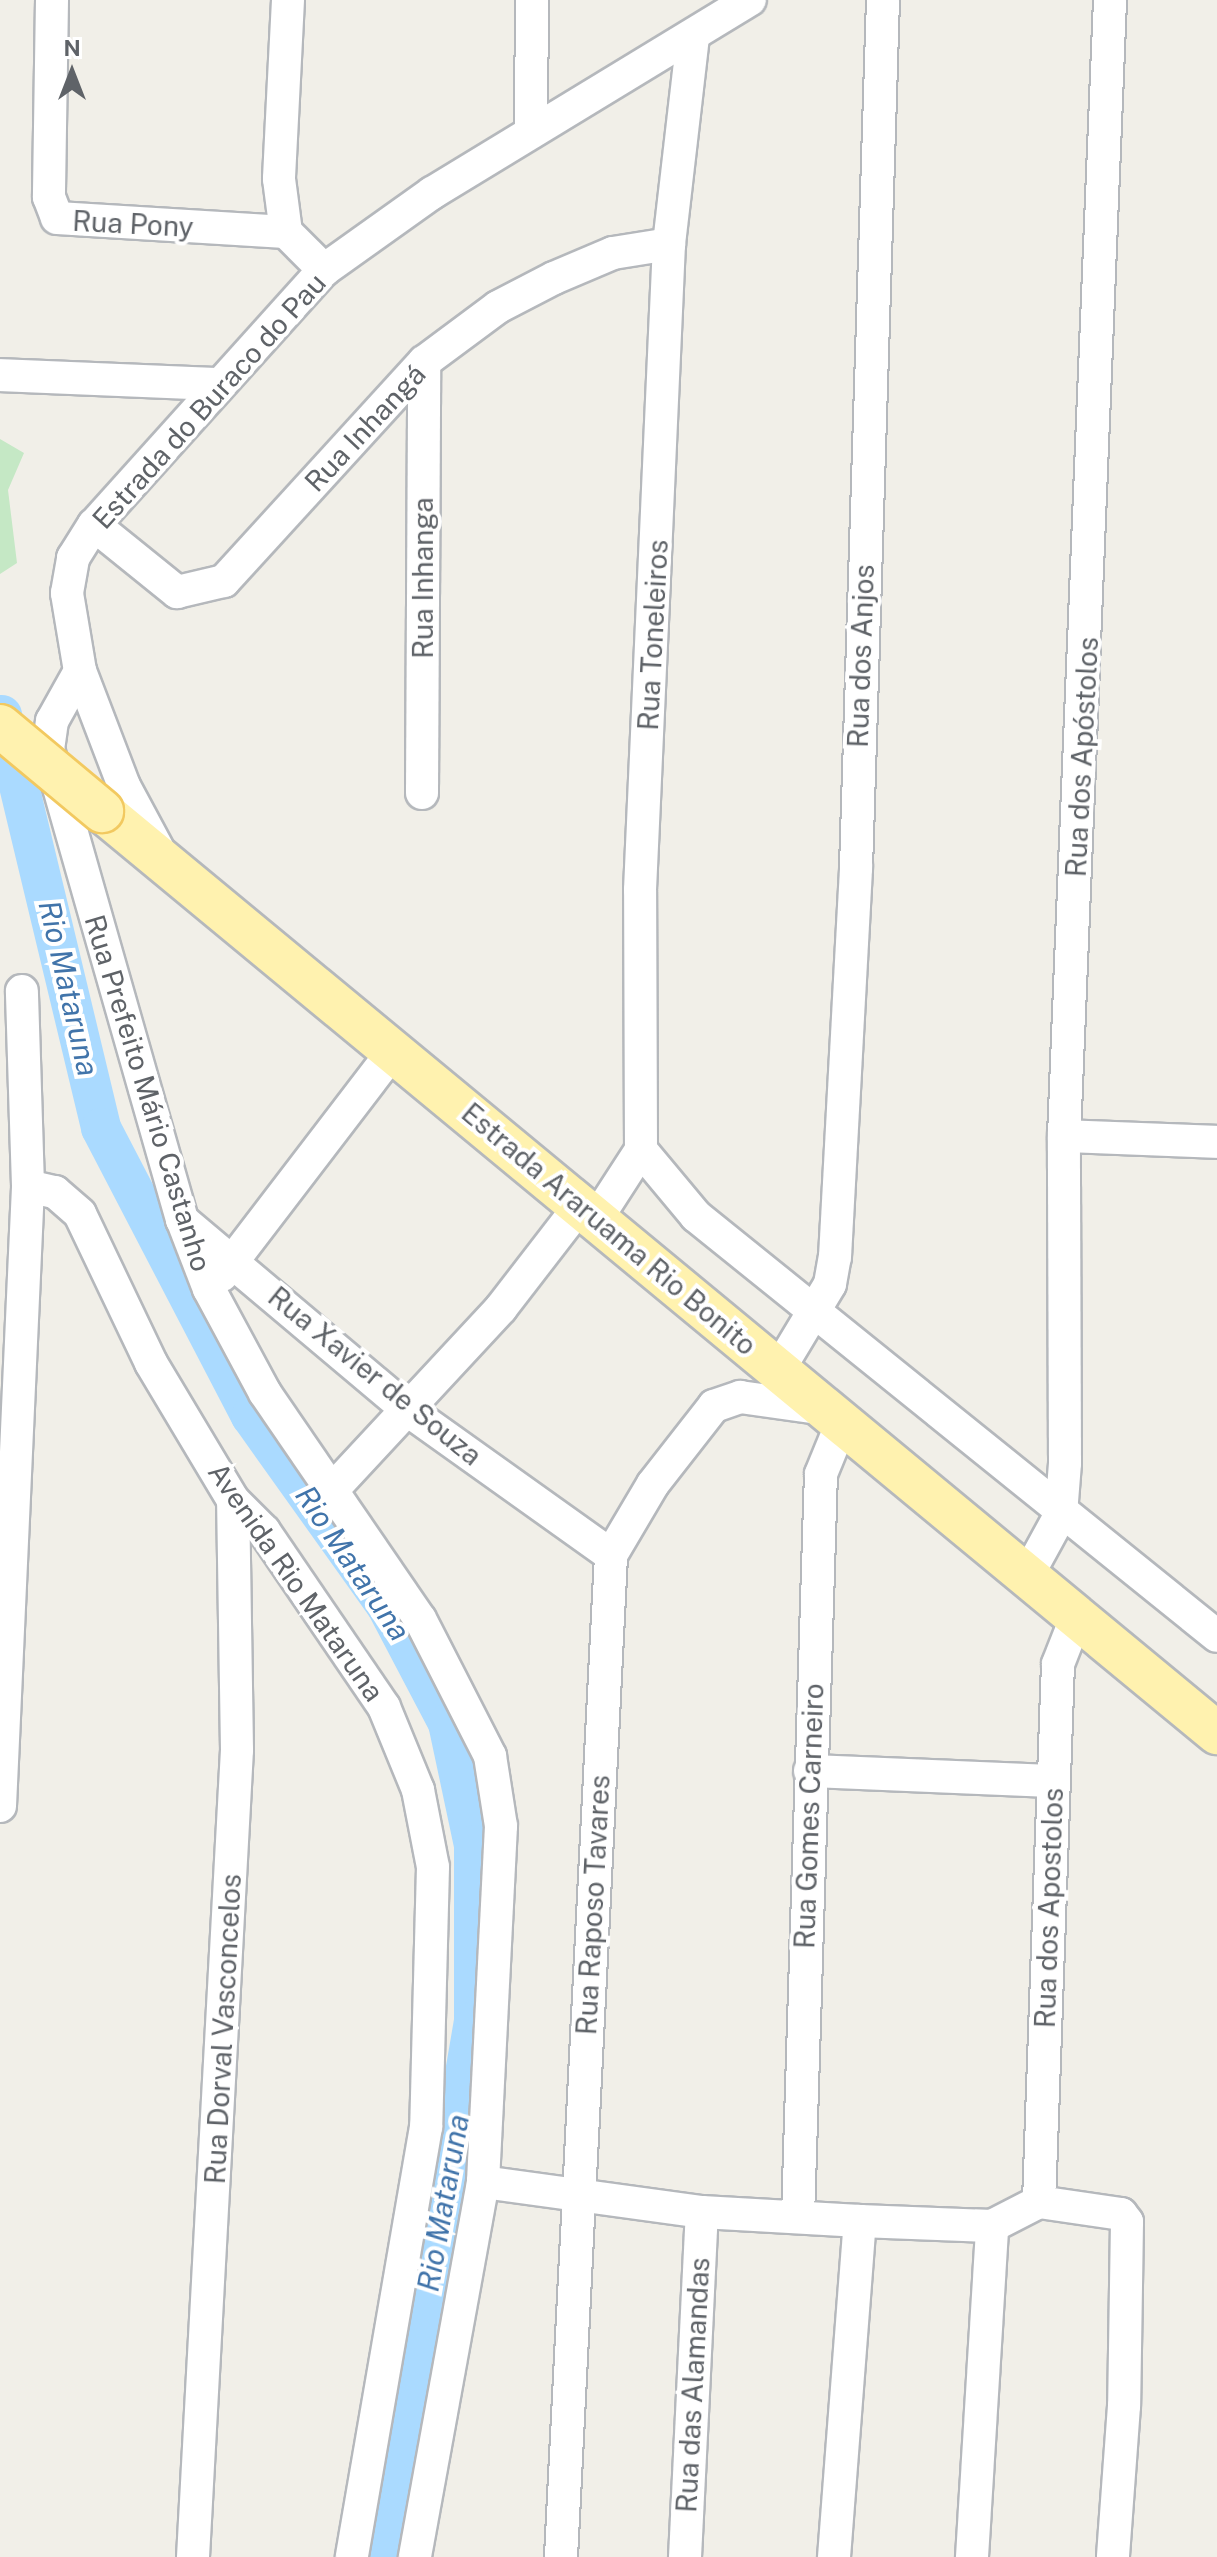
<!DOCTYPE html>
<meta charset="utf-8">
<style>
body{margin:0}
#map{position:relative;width:1217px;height:2557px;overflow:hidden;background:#f1efe8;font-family:"Public Sans",sans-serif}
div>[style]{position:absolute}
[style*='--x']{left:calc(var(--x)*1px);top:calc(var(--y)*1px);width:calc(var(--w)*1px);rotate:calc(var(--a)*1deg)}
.green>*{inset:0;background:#c5e8c5}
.river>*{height:40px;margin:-20px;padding:0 20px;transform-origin:20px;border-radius:20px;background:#aadaff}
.roads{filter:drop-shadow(2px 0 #b5b8bc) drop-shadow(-2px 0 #b5b8bc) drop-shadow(0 2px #b5b8bc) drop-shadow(0 -2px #b5b8bc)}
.minor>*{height:32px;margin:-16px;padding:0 16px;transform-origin:16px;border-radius:16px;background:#fff}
.major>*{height:42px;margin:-21px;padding:0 21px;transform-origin:21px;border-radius:21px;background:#fff2af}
.bridges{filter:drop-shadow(2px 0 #f2c960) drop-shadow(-2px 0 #f2c960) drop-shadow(0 2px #f2c960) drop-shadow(0 -2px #f2c960)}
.major-bridge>*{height:42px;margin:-21px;padding:0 21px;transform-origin:21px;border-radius:21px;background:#fff2af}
span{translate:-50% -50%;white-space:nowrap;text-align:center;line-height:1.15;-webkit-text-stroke:8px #fff;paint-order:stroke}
.street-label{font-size:28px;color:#5f6368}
.water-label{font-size:30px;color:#4174aa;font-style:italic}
.north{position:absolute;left:32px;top:32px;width:80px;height:80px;-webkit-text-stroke:6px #fff;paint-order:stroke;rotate:0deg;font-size:22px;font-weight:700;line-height:32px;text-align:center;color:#5f6368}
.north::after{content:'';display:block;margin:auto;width:28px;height:36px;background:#5f6368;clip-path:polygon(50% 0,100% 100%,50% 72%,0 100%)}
</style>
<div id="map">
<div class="green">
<i style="clip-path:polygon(0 439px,24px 453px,8px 490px,17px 563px,0 574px)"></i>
</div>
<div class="river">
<i style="--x:2;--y:715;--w:425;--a:76.5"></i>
<i style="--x:101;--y:1128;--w:325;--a:62.5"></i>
<i style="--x:251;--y:1416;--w:232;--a:54.5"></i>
<i style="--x:386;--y:1605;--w:133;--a:62.3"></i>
<i style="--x:448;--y:1723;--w:125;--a:78"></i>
<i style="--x:474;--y:1845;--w:176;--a:90"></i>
<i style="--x:474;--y:2021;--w:544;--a:99.74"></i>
</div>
<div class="roads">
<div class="minor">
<i style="--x:52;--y:0;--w:197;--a:90.9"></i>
<i style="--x:49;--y:197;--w:22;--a:69"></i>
<i style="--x:57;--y:218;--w:229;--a:3.5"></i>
<i style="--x:288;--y:0;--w:179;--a:92.9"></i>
<i style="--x:279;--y:179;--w:53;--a:82.5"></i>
<i style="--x:286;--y:232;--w:54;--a:45"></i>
<i style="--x:531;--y:132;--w:132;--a:-89.6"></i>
<i style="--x:0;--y:375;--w:218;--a:2.4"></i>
<i style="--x:94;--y:525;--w:107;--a:38.9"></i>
<i style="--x:177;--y:592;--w:48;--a:-13.2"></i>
<i style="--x:224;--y:581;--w:297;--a:-47.6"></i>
<i style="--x:424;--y:362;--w:92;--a:-36.6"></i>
<i style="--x:498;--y:307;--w:63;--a:-27.4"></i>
<i style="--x:554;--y:278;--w:64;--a:-23"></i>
<i style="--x:613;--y:253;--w:57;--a:-9.1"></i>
<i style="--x:80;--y:671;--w:57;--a:119.2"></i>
<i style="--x:52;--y:721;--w:28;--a:98"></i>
<i style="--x:48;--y:749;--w:489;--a:74.1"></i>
<i style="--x:182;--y:1219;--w:75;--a:68.9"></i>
<i style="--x:209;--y:1289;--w:118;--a:61.7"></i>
<i style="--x:265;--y:1393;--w:274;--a:55.6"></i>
<i style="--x:420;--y:1619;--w:154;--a:62.9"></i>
<i style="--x:490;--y:1756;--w:71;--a:81.1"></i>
<i style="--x:501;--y:1826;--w:356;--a:92.9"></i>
<i style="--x:483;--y:2182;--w:381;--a:100.3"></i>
<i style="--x:422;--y:793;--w:431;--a:-89.7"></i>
<i style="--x:159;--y:851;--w:74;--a:-118.3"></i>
<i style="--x:124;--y:786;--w:123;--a:-110.9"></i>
<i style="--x:80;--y:671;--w:79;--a:-99.5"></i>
<i style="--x:67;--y:593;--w:36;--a:-80"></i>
<i style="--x:73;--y:558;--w:39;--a:-58"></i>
<i style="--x:94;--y:525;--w:343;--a:-48"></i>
<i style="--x:324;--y:270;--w:133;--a:-35.5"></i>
<i style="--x:432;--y:193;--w:372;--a:-31.3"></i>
<i style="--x:1064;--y:1136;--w:153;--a:2.2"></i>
<i style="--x:641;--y:1150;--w:86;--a:50.2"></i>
<i style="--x:696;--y:1216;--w:669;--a:38.87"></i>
<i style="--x:28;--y:1186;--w:28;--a:13"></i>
<i style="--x:55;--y:1192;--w:33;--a:41"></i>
<i style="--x:80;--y:1214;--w:165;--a:64.5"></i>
<i style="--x:151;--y:1363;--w:160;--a:59.1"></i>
<i style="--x:233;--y:1500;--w:44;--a:45"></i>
<i style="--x:264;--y:1531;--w:213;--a:55.7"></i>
<i style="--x:384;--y:1707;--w:90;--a:67.7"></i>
<i style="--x:418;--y:1790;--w:78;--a:79"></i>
<i style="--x:433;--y:1867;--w:260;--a:91.5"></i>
<i style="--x:426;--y:2127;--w:436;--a:99.8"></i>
<i style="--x:182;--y:1220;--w:297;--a:40.1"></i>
<i style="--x:409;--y:1411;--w:248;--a:35.5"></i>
<i style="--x:595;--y:1221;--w:85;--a:-57.1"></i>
<i style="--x:641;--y:1150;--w:260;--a:-90.2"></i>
<i style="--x:640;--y:890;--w:647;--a:-87.43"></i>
<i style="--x:669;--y:244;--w:208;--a:-83.4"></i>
<i style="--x:222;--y:1275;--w:283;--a:-52.6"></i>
<i style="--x:779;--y:1369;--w:99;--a:-59"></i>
<i style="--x:830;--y:1284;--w:27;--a:-80"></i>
<i style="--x:835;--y:1257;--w:390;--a:-86.9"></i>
<i style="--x:856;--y:868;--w:868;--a:-88.22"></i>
<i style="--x:333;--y:1489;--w:247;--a:-47.1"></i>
<i style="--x:501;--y:1308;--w:128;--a:-52.3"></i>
<i style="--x:1027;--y:1576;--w:71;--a:-61.3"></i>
<i style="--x:1061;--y:1514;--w:51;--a:-85.5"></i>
<i style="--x:1065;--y:1463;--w:327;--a:-90.2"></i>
<i style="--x:1064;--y:1136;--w:1137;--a:-87.68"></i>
<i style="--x:810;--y:1771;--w:243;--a:2.4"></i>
<i style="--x:0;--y:1806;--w:621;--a:-87.41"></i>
<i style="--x:28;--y:1186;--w:195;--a:-91.8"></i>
<i style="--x:483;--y:2182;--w:221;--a:7.8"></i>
<i style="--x:702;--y:2212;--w:158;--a:3.3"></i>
<i style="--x:860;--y:2221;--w:132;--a:2.2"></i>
<i style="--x:992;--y:2226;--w:53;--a:-27.1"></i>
<i style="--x:1039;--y:2202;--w:83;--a:8.3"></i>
<i style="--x:1121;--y:2214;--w:10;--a:53"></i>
<i style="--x:1127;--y:2222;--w:184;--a:90.9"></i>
<i style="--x:1124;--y:2406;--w:151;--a:94.2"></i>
<i style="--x:1039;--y:2202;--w:538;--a:-87.98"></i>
<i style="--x:1058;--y:1664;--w:49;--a:-68.6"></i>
<i style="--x:798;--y:2217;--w:743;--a:-88.23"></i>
<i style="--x:821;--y:1474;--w:58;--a:-67.8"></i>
<i style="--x:193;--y:2557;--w:808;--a:-86.88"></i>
<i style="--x:237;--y:1750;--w:250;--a:-90.9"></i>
<i style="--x:561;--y:2557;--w:1003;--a:-87.14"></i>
<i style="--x:611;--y:1555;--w:82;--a:-59.4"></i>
<i style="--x:653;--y:1484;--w:99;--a:-52"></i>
<i style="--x:714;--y:1406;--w:28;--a:-19"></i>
<i style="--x:740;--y:1397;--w:86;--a:8"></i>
<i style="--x:685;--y:2557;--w:345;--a:-87.2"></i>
<i style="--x:834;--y:2557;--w:337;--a:-85.6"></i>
<i style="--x:972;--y:2557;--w:332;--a:-86.5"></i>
</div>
<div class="major">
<i style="--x:102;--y:811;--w:1447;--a:39.59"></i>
</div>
</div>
<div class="bridges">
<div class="major-bridge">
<i style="--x:0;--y:726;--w:133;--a:39.8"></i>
</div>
</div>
<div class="street-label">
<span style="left:133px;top:224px;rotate:3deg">Rua Pony</span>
<span style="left:209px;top:401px;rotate:-48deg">Estrada do Buraco do Pau</span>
<span style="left:365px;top:428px;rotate:-47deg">Rua Inhangá</span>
<span style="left:423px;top:578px;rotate:-90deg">Rua Inhanga</span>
<span style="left:653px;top:635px;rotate:-87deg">Rua Toneleiros</span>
<span style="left:861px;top:656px;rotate:-88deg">Rua dos Anjos</span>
<span style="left:1082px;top:757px;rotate:-87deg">Rua dos Apóstolos</span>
<span style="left:148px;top:1093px;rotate:73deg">Rua Prefeito Mário Castanho</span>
<span style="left:609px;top:1229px;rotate:40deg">Estrada Araruama Rio Bonito</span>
<span style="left:375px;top:1376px;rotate:39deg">Rua Xavier de Souza</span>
<span style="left:296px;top:1582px;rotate:55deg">Avenida Rio Mataruna</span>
<span style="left:809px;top:1816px;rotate:-88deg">Rua Gomes Carneiro</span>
<span style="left:593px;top:1905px;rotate:-87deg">Rua Raposo Tavares</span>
<span style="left:1049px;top:1908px;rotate:-88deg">Rua dos Apostolos</span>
<span style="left:223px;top:2029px;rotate:-87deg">Rua Dorval Vasconcelos</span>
<span style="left:693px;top:2385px;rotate:-87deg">Rua das Alamandas</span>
</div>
<div class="water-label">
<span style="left:69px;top:988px;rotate:77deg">Rio Mataruna</span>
<span style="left:353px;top:1563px;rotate:56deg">Rio Mataruna</span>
<span style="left:443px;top:2203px;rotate:-80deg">Rio Mataruna</span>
</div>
<div class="north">N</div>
</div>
